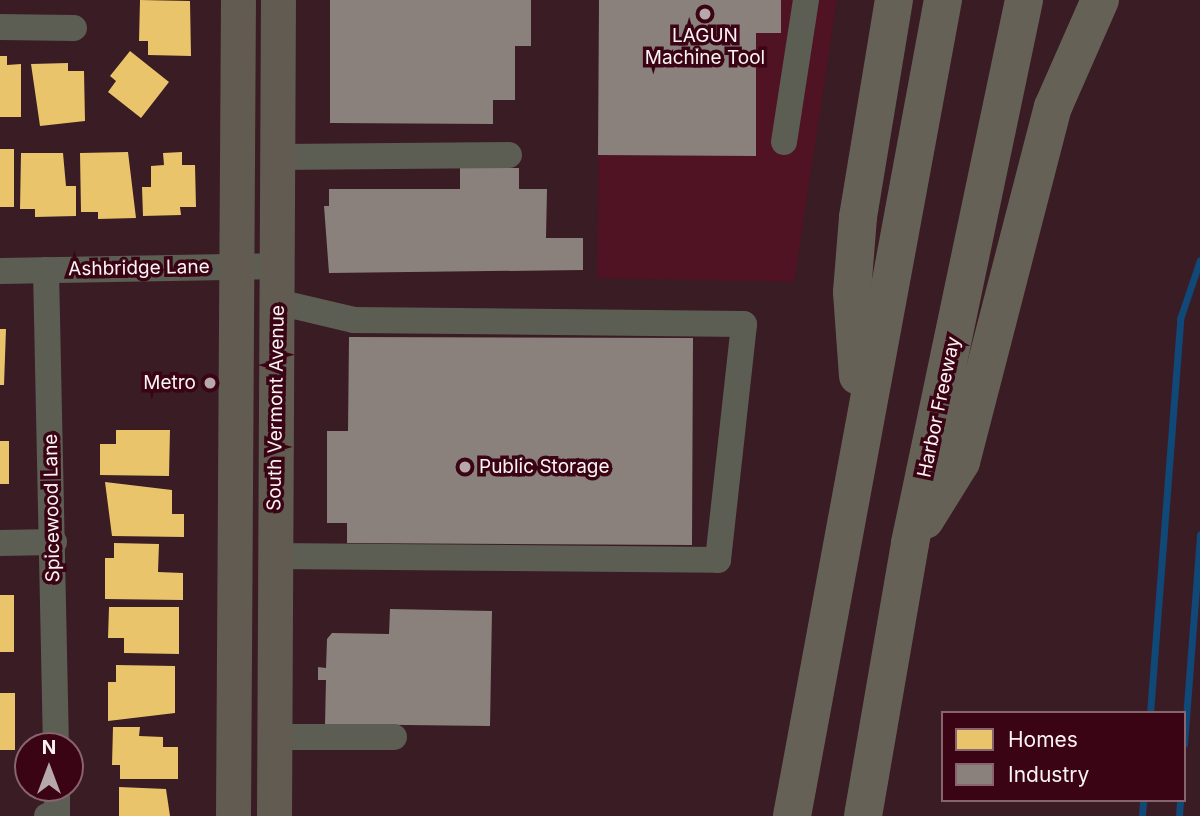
<!DOCTYPE html>
<style>
body{margin:0}
#map{position:relative;width:1200px;height:816px;overflow:hidden;background:#3a1c24;font-family:Inter,sans-serif}
div>[style]{position:absolute}
[style*='--x']{left:calc(var(--x)*1px);top:calc(var(--y)*1px);width:calc(var(--w)*1px);rotate:calc(var(--a)*1deg)}
.built>*{inset:0;background:#4f1323}
.homes>*{inset:0;background:#e9c46a;transform-origin:0 0}
.industry>*{inset:0;background:#8a817c}
.stream>*{height:7px;margin:-3.5px;padding:0 3.5px;transform-origin:3.5px;border-radius:3.5px;background:#104878}
.minor>*{height:26px;margin:-13px;padding:0 13px;transform-origin:13px;border-radius:13px;background:#5c5d53}
.major>*{height:35px;margin:-17.5px;padding:0 17.5px;transform-origin:17.5px;border-radius:17.5px;background:#615b52}
.highway>*{height:38px;margin:-19px;padding:0 19px;transform-origin:19px;border-radius:19px;background:#666157}
.dots>*{width:19px;height:19px;translate:-50% -50%;box-sizing:border-box;border:4px solid #3b0415;border-radius:50%}
span{translate:-50% -50%;white-space:nowrap;text-align:center;line-height:1.15;-webkit-text-stroke:7px #3b0415;paint-order:stroke}
.poi-label{font-size:19px;color:#faf3f3}
.right{translate:-100% -50%;text-align:right}
.left{translate:0 -50%;text-align:left}
.street-label{font-size:19px;color:#faf3f3}
.legend{position:absolute;left:941px;top:711px;width:245px;height:91px;box-sizing:border-box;background:#3b0415;border:2px solid #87646e;margin:0;padding:9px 12px;list-style:none;font-size:21px;color:#faf3f3}
.legend li{display:flex;align-items:center;gap:14px;height:35px}
.legend b{width:35px;border:2px solid #87646e}
.north{position:absolute;left:14px;top:732px;width:70px;height:70px;box-sizing:border-box;background:#3b0415;border:2px solid #87646e;border-radius:50%;rotate:0deg;font-size:19px;font-weight:700;line-height:28px;text-align:center;color:#faf3f3}
.north::after{content:'';display:block;margin:auto;width:24px;height:32px;background:#b7a8ab;clip-path:polygon(50% 0,100% 100%,50% 72%,0 100%)}
</style>
<div id="map">
<div class="built">
<i style="clip-path:polygon(601px 0,837px 0,794px 282px,597px 278px)"></i>
</div>
<div class="homes">
<i style="clip-path:polygon(140px 0,190px 1px,191px 56px,148px 55px,148px 41px,139px 41px)"></i>
<i style="clip-path:polygon(130px 51px,169px 82px,141px 118px,108px 92px,116px 81px,110px 76px)"></i>
<i style="clip-path:polygon(0 56px,7px 56px,7px 65px,21px 64px,21px 117px,0 117px)"></i>
<i style="clip-path:polygon(68px 63px,68px 71px,84px 71px,85px 121px,40px 126px,31px 64px)"></i>
<i style="left:0;top:149px;width:14px;height:58px"></i>
<i style="clip-path:polygon(128px 152px,136px 218px,98px 219px,98px 212px,81px 212px,80px 153px)"></i>
<i style="clip-path:polygon(182px 152px,182px 165px,195px 165px,196px 207px,180px 207px,181px 215px,143px 216px,142px 187px,151px 187px,151px 166px,164px 165px,163px 153px)"></i>
<i style="clip-path:polygon(21px 153px,63px 153px,66px 186px,76px 186px,76px 216px,35px 217px,35px 209px,20px 209px)"></i>
<i style="clip-path:polygon(0 329px,6px 329px,4px 385px,0 385px)"></i>
<i style="clip-path:polygon(116px 430px,170px 430px,169px 476px,100px 475px,100px 444px,116px 444px)"></i>
<i style="left:0;top:441px;width:9px;height:43px"></i>
<i style="clip-path:polygon(105px 482px,172px 490px,172px 514px,184px 514px,184px 537px,112px 536px)"></i>
<i style="clip-path:polygon(114px 543px,159px 544px,158px 572px,183px 573px,183px 600px,105px 599px,105px 558px,114px 558px)"></i>
<i style="left:0;top:595px;width:14px;height:57px"></i>
<i style="clip-path:polygon(109px 607px,179px 607px,179px 654px,124px 653px,124px 638px,108px 638px)"></i>
<i style="clip-path:polygon(116px 665px,175px 666px,175px 713px,108px 721px,108px 682px,116px 682px)"></i>
<i style="left:0;top:693px;width:15px;height:57px"></i>
<i style="clip-path:polygon(113px 727px,140px 727px,139px 736px,163px 737px,163px 747px,178px 747px,178px 779px,120px 779px,120px 765px,112px 765px)"></i>
<i style="clip-path:polygon(119px 787px,166px 789px,170px 816px,119px 816px)"></i>
</div>
<div class="industry">
<i style="clip-path:polygon(330px 0,531px 0,531px 46px,515px 46px,515px 100px,493px 100px,493px 124px,330px 123px)"></i>
<i style="clip-path:polygon(599px 0,781px 0,781px 33px,756px 33px,756px 156px,598px 155px)"></i>
<i style="clip-path:polygon(460px 168px,519px 168px,519px 189px,547px 189px,546px 238px,583px 238px,583px 270px,329px 273px,324px 206px,329px 206px,329px 189px,460px 189px)"></i>
<i style="clip-path:polygon(349px 337px,693px 338px,692px 545px,347px 543px,347px 523px,327px 523px,327px 431px,348px 431px)"></i>
<i style="clip-path:polygon(390px 609px,492px 611px,490px 726px,325px 724px,326px 680px,318px 680px,318px 667px,326px 668px,327px 639px,332px 633px,389px 634px)"></i>
</div>
<div class="stream">
<i style="--x:1150;--y:713;--w:395;--a:-85.6"></i>
<i style="--x:1180;--y:319;--w:62;--a:-71.3"></i>
<i style="--x:1184;--y:744;--w:210;--a:-85.6"></i>
<i style="--x:1142;--y:816;--w:16;--a:-86"></i>
<i style="--x:1179;--y:816;--w:16;--a:-86"></i>
</div>
<div class="minor">
<i style="--x:0;--y:27;--w:74;--a:0.8"></i>
<i style="--x:784;--y:142;--w:144;--a:-81.2"></i>
<i style="--x:278;--y:157;--w:231;--a:-0.5"></i>
<i style="--x:46;--y:270;--w:476;--a:88.8"></i>
<i style="--x:0;--y:271;--w:278;--a:-1"></i>
<i style="--x:0;--y:543;--w:54;--a:-1.1"></i>
<i style="--x:274;--y:556;--w:444;--a:0.5"></i>
<i style="--x:718;--y:560;--w:237;--a:-83.7"></i>
<i style="--x:744;--y:324;--w:390;--a:-179.4"></i>
<i style="--x:354;--y:320;--w:79;--a:-166.8"></i>
<i style="--x:274;--y:737;--w:120;--a:0"></i>
<i style="--x:47;--y:816;--w:10;--a:0"></i>
<i style="--x:57;--y:816;--w:28;--a:-90"></i>
</div>
<div class="major">
<i style="--x:233;--y:816;--w:816;--a:-89.65"></i>
<i style="--x:274;--y:816;--w:816;--a:-89.72"></i>
</div>
<div class="highway">
<i style="--x:858;--y:376;--w:84;--a:-94.1"></i>
<i style="--x:852;--y:292;--w:75;--a:-85.4"></i>
<i style="--x:858;--y:217;--w:220;--a:-80.6"></i>
<i style="--x:925;--y:520;--w:68;--a:-58.2"></i>
<i style="--x:961;--y:462;--w:367;--a:-75.5"></i>
<i style="--x:1053;--y:107;--w:117;--a:-66.3"></i>
<i style="--x:792;--y:816;--w:830;--a:-79.52"></i>
<i style="--x:863;--y:816;--w:277;--a:-80.2"></i>
<i style="--x:910;--y:543;--w:555;--a:-78.14"></i>
</div>
<div class="dots">
<i style="left:705px;top:14px;background:#b7a8ab"></i>
<i style="left:210px;top:383px;background:#b7a8ab"></i>
<i style="left:465px;top:467px;background:#b7a8ab"></i>
</div>
<div class="poi-label">
<span style="left:705px;top:47px">LAGUN<br>Machine Tool</span>
<span class="right" style="left:196px;top:383px">Metro</span>
<span class="left" style="left:479px;top:467px">Public Storage</span>
</div>
<div class="street-label">
<span style="left:139px;top:268px;rotate:-1deg">Ashbridge Lane</span>
<span style="left:939px;top:407px;rotate:-78deg">Harbor Freeway</span>
<span style="left:276px;top:408px;rotate:-89deg">South Vermont Avenue</span>
<span style="left:52px;top:508px;rotate:-91deg">Spicewood Lane</span>
</div>
<ul class="legend">
<li><b style="height:19px;background:#e9c46a"></b>Homes</li>
<li><b style="height:19px;background:#8a817c"></b>Industry</li>
</ul>
<div class="north">N</div>
</div>
